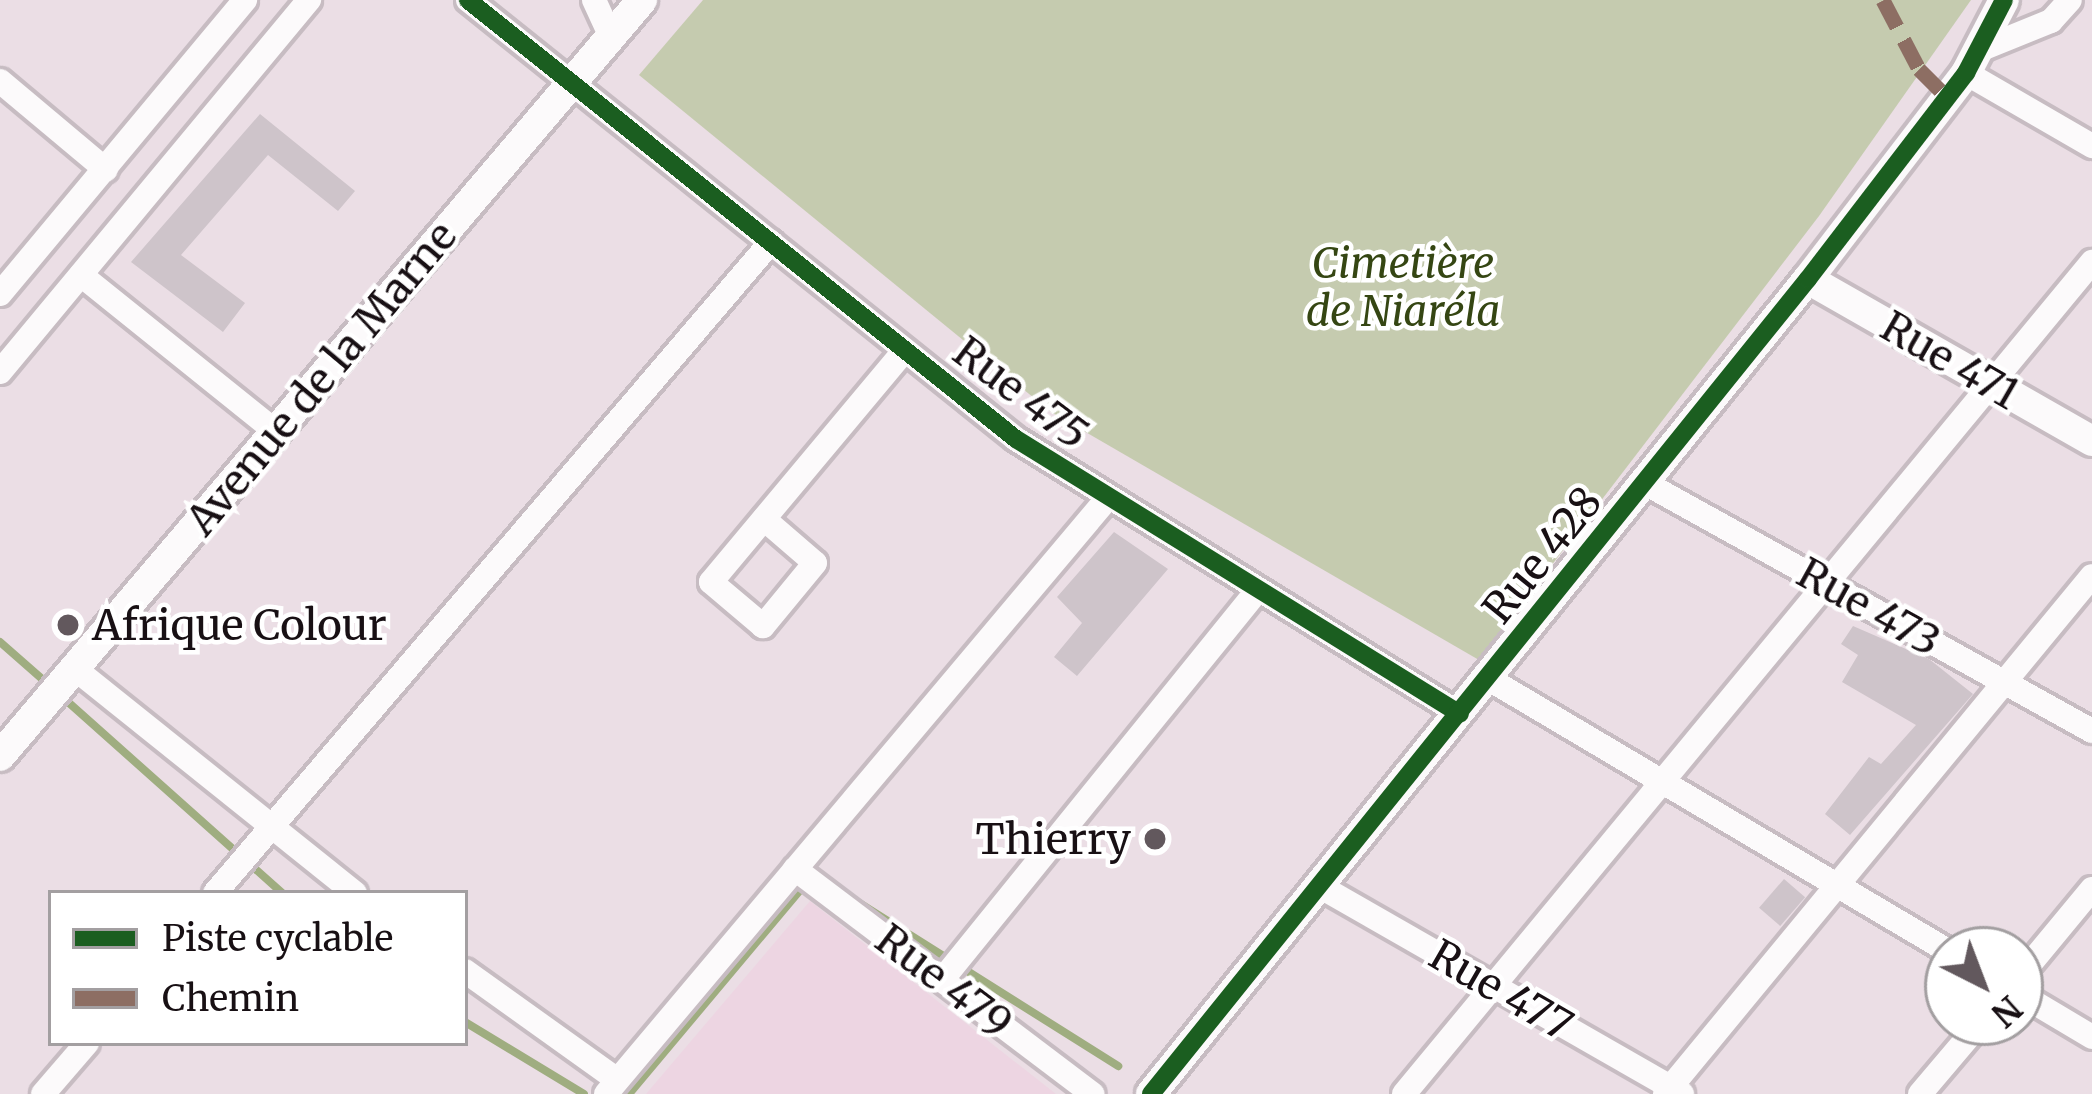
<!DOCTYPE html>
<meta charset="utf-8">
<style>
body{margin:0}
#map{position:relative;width:2092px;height:1094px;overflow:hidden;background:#ebdee5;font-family:Merriweather,serif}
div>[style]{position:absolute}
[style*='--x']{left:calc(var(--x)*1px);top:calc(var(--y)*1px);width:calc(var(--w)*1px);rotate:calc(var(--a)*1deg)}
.built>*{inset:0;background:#edd5e2}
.green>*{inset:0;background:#c5cbaf}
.stream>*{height:8px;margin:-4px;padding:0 4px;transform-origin:4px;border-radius:4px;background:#9fad80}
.building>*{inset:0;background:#cec4ca;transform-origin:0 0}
.roads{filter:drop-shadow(3px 0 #c7bcc2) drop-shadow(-3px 0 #c7bcc2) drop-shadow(0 3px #c7bcc2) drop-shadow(0 -3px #c7bcc2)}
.minor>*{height:24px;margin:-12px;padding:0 12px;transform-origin:12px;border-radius:12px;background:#fcfafb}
.tertiary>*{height:30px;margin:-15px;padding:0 15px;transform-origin:15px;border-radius:15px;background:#fcfafb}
.quiet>*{height:15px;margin-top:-7.5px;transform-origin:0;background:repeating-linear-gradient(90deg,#8d6e63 0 30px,transparent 0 45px)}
.cycleway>*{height:18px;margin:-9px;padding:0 9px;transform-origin:9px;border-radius:9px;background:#1b5e20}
.dots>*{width:33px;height:33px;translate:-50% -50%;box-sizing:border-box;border:6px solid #fff;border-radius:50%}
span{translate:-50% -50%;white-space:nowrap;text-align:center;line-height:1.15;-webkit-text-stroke:9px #fff;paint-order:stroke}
.park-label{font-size:42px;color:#354613;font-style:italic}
.street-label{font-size:42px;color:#181014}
.poi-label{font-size:42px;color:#181014}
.left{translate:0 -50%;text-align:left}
.right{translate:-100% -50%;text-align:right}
.legend{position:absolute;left:48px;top:890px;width:420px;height:156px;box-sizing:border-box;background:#fff;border:3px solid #a39fa1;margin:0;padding:15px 21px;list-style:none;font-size:36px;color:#181014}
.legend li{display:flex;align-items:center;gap:24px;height:60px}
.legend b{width:60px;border:3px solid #a39fa1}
.north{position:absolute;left:1924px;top:926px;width:120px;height:120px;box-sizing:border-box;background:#fff;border:3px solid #a39fa1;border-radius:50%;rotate:138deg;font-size:33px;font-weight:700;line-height:48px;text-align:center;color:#181014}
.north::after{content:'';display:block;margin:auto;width:42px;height:54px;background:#62585d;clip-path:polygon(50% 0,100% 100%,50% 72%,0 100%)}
</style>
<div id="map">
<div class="built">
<i style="clip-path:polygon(810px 901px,1056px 1094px,646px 1094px)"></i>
</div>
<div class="green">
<i style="clip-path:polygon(703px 0,1971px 0,1819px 216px,1479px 660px,1051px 412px,639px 75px)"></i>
</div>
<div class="stream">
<i style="--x:0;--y:642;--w:64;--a:41.2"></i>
<i style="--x:59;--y:694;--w:299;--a:41.7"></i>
<i style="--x:856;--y:901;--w:310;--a:32.2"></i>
<i style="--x:465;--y:1022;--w:139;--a:31.2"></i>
<i style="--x:629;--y:1094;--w:274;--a:-50"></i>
</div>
<div class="building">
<i style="clip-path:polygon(260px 114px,355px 191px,338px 211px,268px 155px,181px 255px,245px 303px,223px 332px,131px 262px)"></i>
<i style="clip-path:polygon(1114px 532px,1168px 569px,1077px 676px,1054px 657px,1082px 623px,1057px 597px)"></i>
<i style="clip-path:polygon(1853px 626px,1929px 659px,1973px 694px,1850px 835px,1825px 814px,1869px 757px,1881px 764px,1916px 725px,1842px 682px,1858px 655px,1841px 644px)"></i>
<i style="left:1784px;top:879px;width:28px;height:38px;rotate:41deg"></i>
</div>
<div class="roads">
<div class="minor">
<i style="--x:468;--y:0;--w:702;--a:38.7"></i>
<i style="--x:1016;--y:439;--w:522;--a:31.77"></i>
<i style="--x:594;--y:0;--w:41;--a:65.3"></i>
<i style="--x:1977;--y:51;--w:80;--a:-22.1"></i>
<i style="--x:2051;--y:21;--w:28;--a:-48"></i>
<i style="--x:1966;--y:73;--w:146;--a:30.1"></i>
<i style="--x:0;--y:81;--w:138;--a:40"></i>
<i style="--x:81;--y:275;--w:250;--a:38.8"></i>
<i style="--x:0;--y:294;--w:383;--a:-50.2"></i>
<i style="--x:0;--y:372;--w:484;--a:-50.3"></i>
<i style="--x:1645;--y:483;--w:511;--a:29.02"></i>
<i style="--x:764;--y:519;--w:67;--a:40.8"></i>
<i style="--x:815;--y:563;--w:82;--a:129.5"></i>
<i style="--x:763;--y:626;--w:68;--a:-139.8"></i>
<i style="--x:711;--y:582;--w:302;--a:-50.1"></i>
<i style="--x:74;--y:668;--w:360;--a:38.7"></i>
<i style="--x:1489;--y:679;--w:534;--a:30.65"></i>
<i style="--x:795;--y:869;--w:373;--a:37.1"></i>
<i style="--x:1321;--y:887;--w:416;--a:29.8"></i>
<i style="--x:215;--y:893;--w:856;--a:-49.5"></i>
<i style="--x:465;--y:971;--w:187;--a:35.6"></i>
<i style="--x:2020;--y:976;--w:113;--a:-50.4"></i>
<i style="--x:942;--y:980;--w:501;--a:-51"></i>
<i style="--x:2020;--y:994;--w:84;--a:30.8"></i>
<i style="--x:43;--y:1094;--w:67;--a:-49.2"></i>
<i style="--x:606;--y:1094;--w:776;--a:-49.91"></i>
<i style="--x:1404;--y:1094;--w:1080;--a:-50.41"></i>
<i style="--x:1665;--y:1094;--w:671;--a:-50.5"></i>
<i style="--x:1920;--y:1094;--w:94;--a:-49.7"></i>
</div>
<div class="tertiary">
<i style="--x:1808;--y:279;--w:327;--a:29.7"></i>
<i style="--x:0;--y:756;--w:992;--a:-49.66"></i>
<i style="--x:1151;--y:1094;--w:1047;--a:-51.13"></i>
<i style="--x:1808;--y:279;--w:260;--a:-52.5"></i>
<i style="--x:1966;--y:73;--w:82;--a:-62.5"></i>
</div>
</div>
<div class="quiet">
<i style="--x:1883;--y:0;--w:78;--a:62.4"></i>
<i style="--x:1919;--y:69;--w:41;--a:45"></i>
</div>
<div class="cycleway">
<i style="--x:468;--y:0;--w:702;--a:38.7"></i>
<i style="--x:1016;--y:439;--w:522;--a:31.77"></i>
<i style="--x:1151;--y:1094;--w:1047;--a:-51.13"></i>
<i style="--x:1808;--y:279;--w:260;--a:-52.5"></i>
<i style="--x:1966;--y:73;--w:82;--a:-62.5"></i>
</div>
<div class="dots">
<i style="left:68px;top:625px;background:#62585d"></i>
<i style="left:1155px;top:839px;background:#62585d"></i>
</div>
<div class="park-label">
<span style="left:1403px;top:287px">Cimetière<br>de Niaréla</span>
</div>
<div class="street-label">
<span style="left:1950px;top:360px;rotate:30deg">Rue 471</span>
<span style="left:321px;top:378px;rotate:-50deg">Avenue de la Marne</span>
<span style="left:1021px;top:393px;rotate:37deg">Rue 475</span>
<span style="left:1542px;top:555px;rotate:-51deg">Rue 428</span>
<span style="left:1869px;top:607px;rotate:29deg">Rue 473</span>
<span style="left:944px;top:981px;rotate:37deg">Rue 479</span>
<span style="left:1501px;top:990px;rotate:30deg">Rue 477</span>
</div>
<div class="poi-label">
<span class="left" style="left:92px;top:625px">Afrique Colour</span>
<span class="right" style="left:1131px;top:839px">Thierry</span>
</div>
<ul class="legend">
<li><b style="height:15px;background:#1b5e20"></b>Piste cyclable</li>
<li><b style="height:15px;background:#8d6e63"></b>Chemin</li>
</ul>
<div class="north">N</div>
</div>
